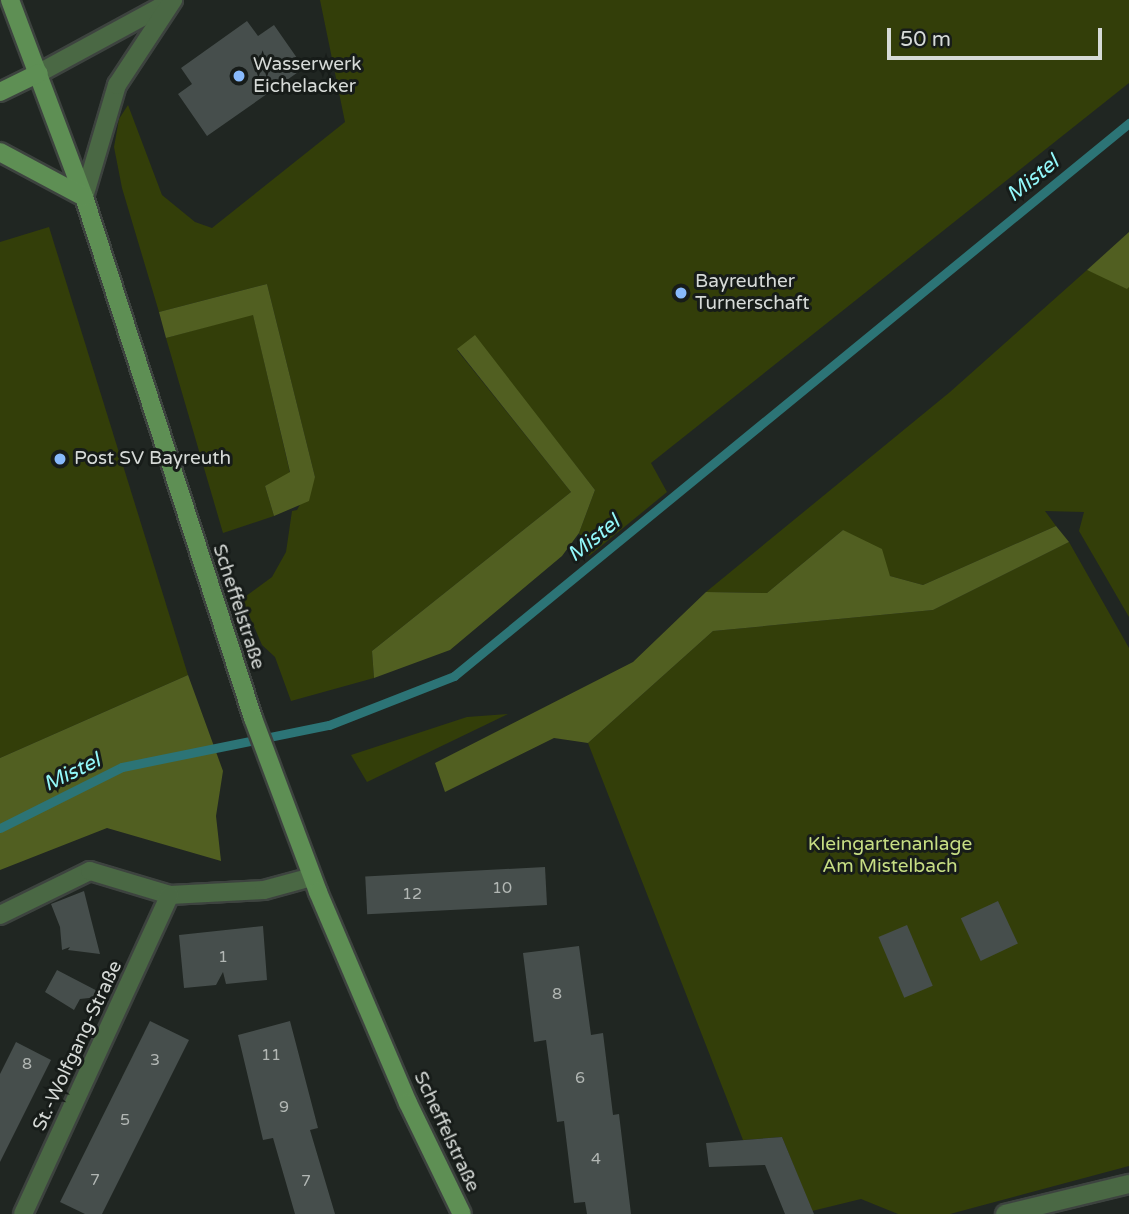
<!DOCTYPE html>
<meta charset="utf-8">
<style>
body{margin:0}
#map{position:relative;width:1129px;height:1214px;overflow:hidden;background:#202622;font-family:"Varela Round",sans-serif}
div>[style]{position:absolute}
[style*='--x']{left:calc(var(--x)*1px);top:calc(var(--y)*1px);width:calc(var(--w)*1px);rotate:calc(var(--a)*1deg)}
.green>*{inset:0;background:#333e09}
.forest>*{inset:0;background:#515f21}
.stream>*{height:9px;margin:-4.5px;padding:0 4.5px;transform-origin:4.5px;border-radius:4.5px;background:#2c7476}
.building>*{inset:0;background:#464e4c;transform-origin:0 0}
.roads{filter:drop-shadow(2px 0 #3d433f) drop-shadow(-2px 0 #3d433f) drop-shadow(0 2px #3d433f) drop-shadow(0 -2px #3d433f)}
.street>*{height:18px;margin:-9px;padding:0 9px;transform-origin:9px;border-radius:9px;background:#4a6844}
.secondary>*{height:18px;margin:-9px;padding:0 9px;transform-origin:9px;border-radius:9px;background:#5e8f54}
.dots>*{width:19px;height:19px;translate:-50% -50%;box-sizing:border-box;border:4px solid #171c19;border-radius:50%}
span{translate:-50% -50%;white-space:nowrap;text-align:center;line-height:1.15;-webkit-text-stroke:6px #171c19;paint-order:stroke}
.number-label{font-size:16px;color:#b2b7b4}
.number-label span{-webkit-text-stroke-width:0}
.poi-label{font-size:19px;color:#d6dad7}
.left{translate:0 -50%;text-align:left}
.street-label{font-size:19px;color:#d6dad7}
.park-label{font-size:19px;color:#c6dd83}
.water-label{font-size:21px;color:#93f8fa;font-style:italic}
.scale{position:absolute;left:887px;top:28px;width:215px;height:32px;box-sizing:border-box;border:4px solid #d6dad7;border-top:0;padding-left:9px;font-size:21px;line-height:24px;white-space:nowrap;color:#d6dad7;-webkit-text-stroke:5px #171c19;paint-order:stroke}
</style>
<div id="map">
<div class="green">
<i style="clip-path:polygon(320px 0,1129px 0,1129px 83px,651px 463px,667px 492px,589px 556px,579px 533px,595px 490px,474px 336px,457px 350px,571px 492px,372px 651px,374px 678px,291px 701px,275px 657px,262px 645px,242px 599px,272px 577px,286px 552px,292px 511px,297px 510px,315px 477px,267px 284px,159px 312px,122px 188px,114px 147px,119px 119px,128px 105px,162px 195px,195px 222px,212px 228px,345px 122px)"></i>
<i style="clip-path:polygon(49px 227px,188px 675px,0 758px,0 242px)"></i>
<i style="clip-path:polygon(1087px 270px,1129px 287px,1129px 617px,1079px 531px,1084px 512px,1045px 511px,1056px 526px,923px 585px,890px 576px,843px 530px,767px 593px,706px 592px,950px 392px)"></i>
<i style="clip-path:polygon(253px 314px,290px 473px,265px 486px,274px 516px,223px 533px,166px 338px)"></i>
<i style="clip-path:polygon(1069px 542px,1129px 648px,1129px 1166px,950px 1214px,898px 1214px,861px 1199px,812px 1211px,782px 1137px,743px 1140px,588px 743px,713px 631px,933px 610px)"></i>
<i style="clip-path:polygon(508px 714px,367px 782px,351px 755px,467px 717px)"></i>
</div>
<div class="forest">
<i style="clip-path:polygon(1129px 232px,1129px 287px,1127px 289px,1087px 270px)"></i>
<i style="clip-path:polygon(267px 284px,315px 477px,309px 501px,274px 516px,265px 486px,290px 472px,253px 315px,166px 338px,159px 312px)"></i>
<i style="clip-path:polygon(475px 335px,595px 490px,579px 533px,562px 556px,450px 650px,374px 678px,372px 651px,571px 492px,457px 349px)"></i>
<i style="clip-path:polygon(1056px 526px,1069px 542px,933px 610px,713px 631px,588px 743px,554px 738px,445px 792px,435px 763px,633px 662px,706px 592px,767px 593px,843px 530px,882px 549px,890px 576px,923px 585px)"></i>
<i style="clip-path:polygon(188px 675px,223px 771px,216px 816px,221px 861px,107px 828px,0 870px,0 758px)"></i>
</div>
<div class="stream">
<i style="--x:0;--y:828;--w:136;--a:-26.6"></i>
<i style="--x:122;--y:767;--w:211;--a:-11.5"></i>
<i style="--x:329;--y:725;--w:134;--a:-21.4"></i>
<i style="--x:454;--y:676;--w:873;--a:-39.33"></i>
</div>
<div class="building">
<i style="clip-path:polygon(247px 21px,258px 36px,274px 25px,304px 68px,207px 136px,178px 94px,192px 84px,181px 68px)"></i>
<i style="left:545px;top:867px;width:38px;height:180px;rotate:87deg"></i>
<i style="clip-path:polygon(84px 891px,91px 919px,100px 954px,68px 950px,70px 947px,62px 950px,60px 927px,51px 904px)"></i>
<i style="left:998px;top:901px;width:47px;height:41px;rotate:65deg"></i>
<i style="left:907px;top:925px;width:66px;height:31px;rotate:67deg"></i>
<i style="clip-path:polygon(263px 926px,267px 980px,226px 984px,223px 972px,216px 985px,184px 988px,179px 935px)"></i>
<i style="clip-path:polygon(579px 946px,591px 1035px,603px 1033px,613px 1115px,619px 1114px,631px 1214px,587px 1214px,585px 1202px,574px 1203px,564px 1121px,557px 1122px,546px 1040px,534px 1042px,523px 953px)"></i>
<i style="clip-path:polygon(57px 970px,107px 996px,80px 999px,74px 1010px,45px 992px)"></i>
<i style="clip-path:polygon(150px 1021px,189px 1040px,102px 1214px,85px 1214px,60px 1202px)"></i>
<i style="clip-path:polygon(290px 1021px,318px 1128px,310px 1130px,335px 1214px,295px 1214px,273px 1138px,263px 1140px,238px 1035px)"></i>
<i style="clip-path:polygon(16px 1042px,51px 1060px,0 1162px,0 1074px)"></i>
<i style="clip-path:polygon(782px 1137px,814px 1214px,785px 1214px,765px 1165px,709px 1167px,706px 1143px)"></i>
</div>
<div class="roads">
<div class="street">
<i style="--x:39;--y:73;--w:149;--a:-28.5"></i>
<i style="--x:84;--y:197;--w:117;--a:-73.6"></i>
<i style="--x:117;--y:85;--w:102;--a:-56.6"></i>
<i style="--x:0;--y:915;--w:100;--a:-26.1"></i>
<i style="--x:90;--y:871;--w:84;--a:16.7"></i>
<i style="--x:170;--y:895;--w:94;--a:-3"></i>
<i style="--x:264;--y:890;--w:50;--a:-15.2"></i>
<i style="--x:23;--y:1214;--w:351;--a:-65.3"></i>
<i style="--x:1005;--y:1214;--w:128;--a:-13.6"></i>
</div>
<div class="secondary">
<i style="--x:10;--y:0;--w:210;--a:69.4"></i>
<i style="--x:84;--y:197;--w:548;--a:72.03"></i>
<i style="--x:253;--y:718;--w:186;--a:69.5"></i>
<i style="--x:318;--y:892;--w:229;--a:66.9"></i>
<i style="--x:408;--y:1103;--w:123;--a:64.1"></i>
<i style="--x:0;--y:92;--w:43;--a:-26"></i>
<i style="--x:0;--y:152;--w:95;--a:28.2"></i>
</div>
</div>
<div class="dots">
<i style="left:239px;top:76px;background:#88bafc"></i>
<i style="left:681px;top:293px;background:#88bafc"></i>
<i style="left:60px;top:459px;background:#88bafc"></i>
</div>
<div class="number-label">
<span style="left:502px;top:888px">10</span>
<span style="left:412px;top:894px">12</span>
<span style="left:223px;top:957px">1</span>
<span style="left:557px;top:994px">8</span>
<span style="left:271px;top:1055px">11</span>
<span style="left:155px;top:1060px">3</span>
<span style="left:27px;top:1064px">8</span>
<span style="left:580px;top:1078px">6</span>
<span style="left:284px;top:1107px">9</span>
<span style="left:125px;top:1120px">5</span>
<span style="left:596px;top:1159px">4</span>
<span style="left:95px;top:1180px">7</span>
<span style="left:306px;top:1181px">7</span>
</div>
<div class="poi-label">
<span class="left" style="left:253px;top:76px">Wasserwerk<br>Eichelacker</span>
<span class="left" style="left:695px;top:293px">Bayreuther<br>Turnerschaft</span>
<span class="left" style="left:74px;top:459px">Post SV Bayreuth</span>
</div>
<div class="street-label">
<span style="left:238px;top:607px;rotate:72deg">Scheffelstraße</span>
<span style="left:78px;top:1046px;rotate:-65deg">St.-Wolfgang-Straße</span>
<span style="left:446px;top:1132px;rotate:65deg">Scheffelstraße</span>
</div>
<div class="park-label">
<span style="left:890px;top:856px">Kleingartenanlage<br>Am Mistelbach</span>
</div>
<div class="water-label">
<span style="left:1033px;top:179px;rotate:-39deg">Mistel</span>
<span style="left:594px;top:539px;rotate:-39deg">Mistel</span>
<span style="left:72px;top:773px;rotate:-26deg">Mistel</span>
</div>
<div class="scale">50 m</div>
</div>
